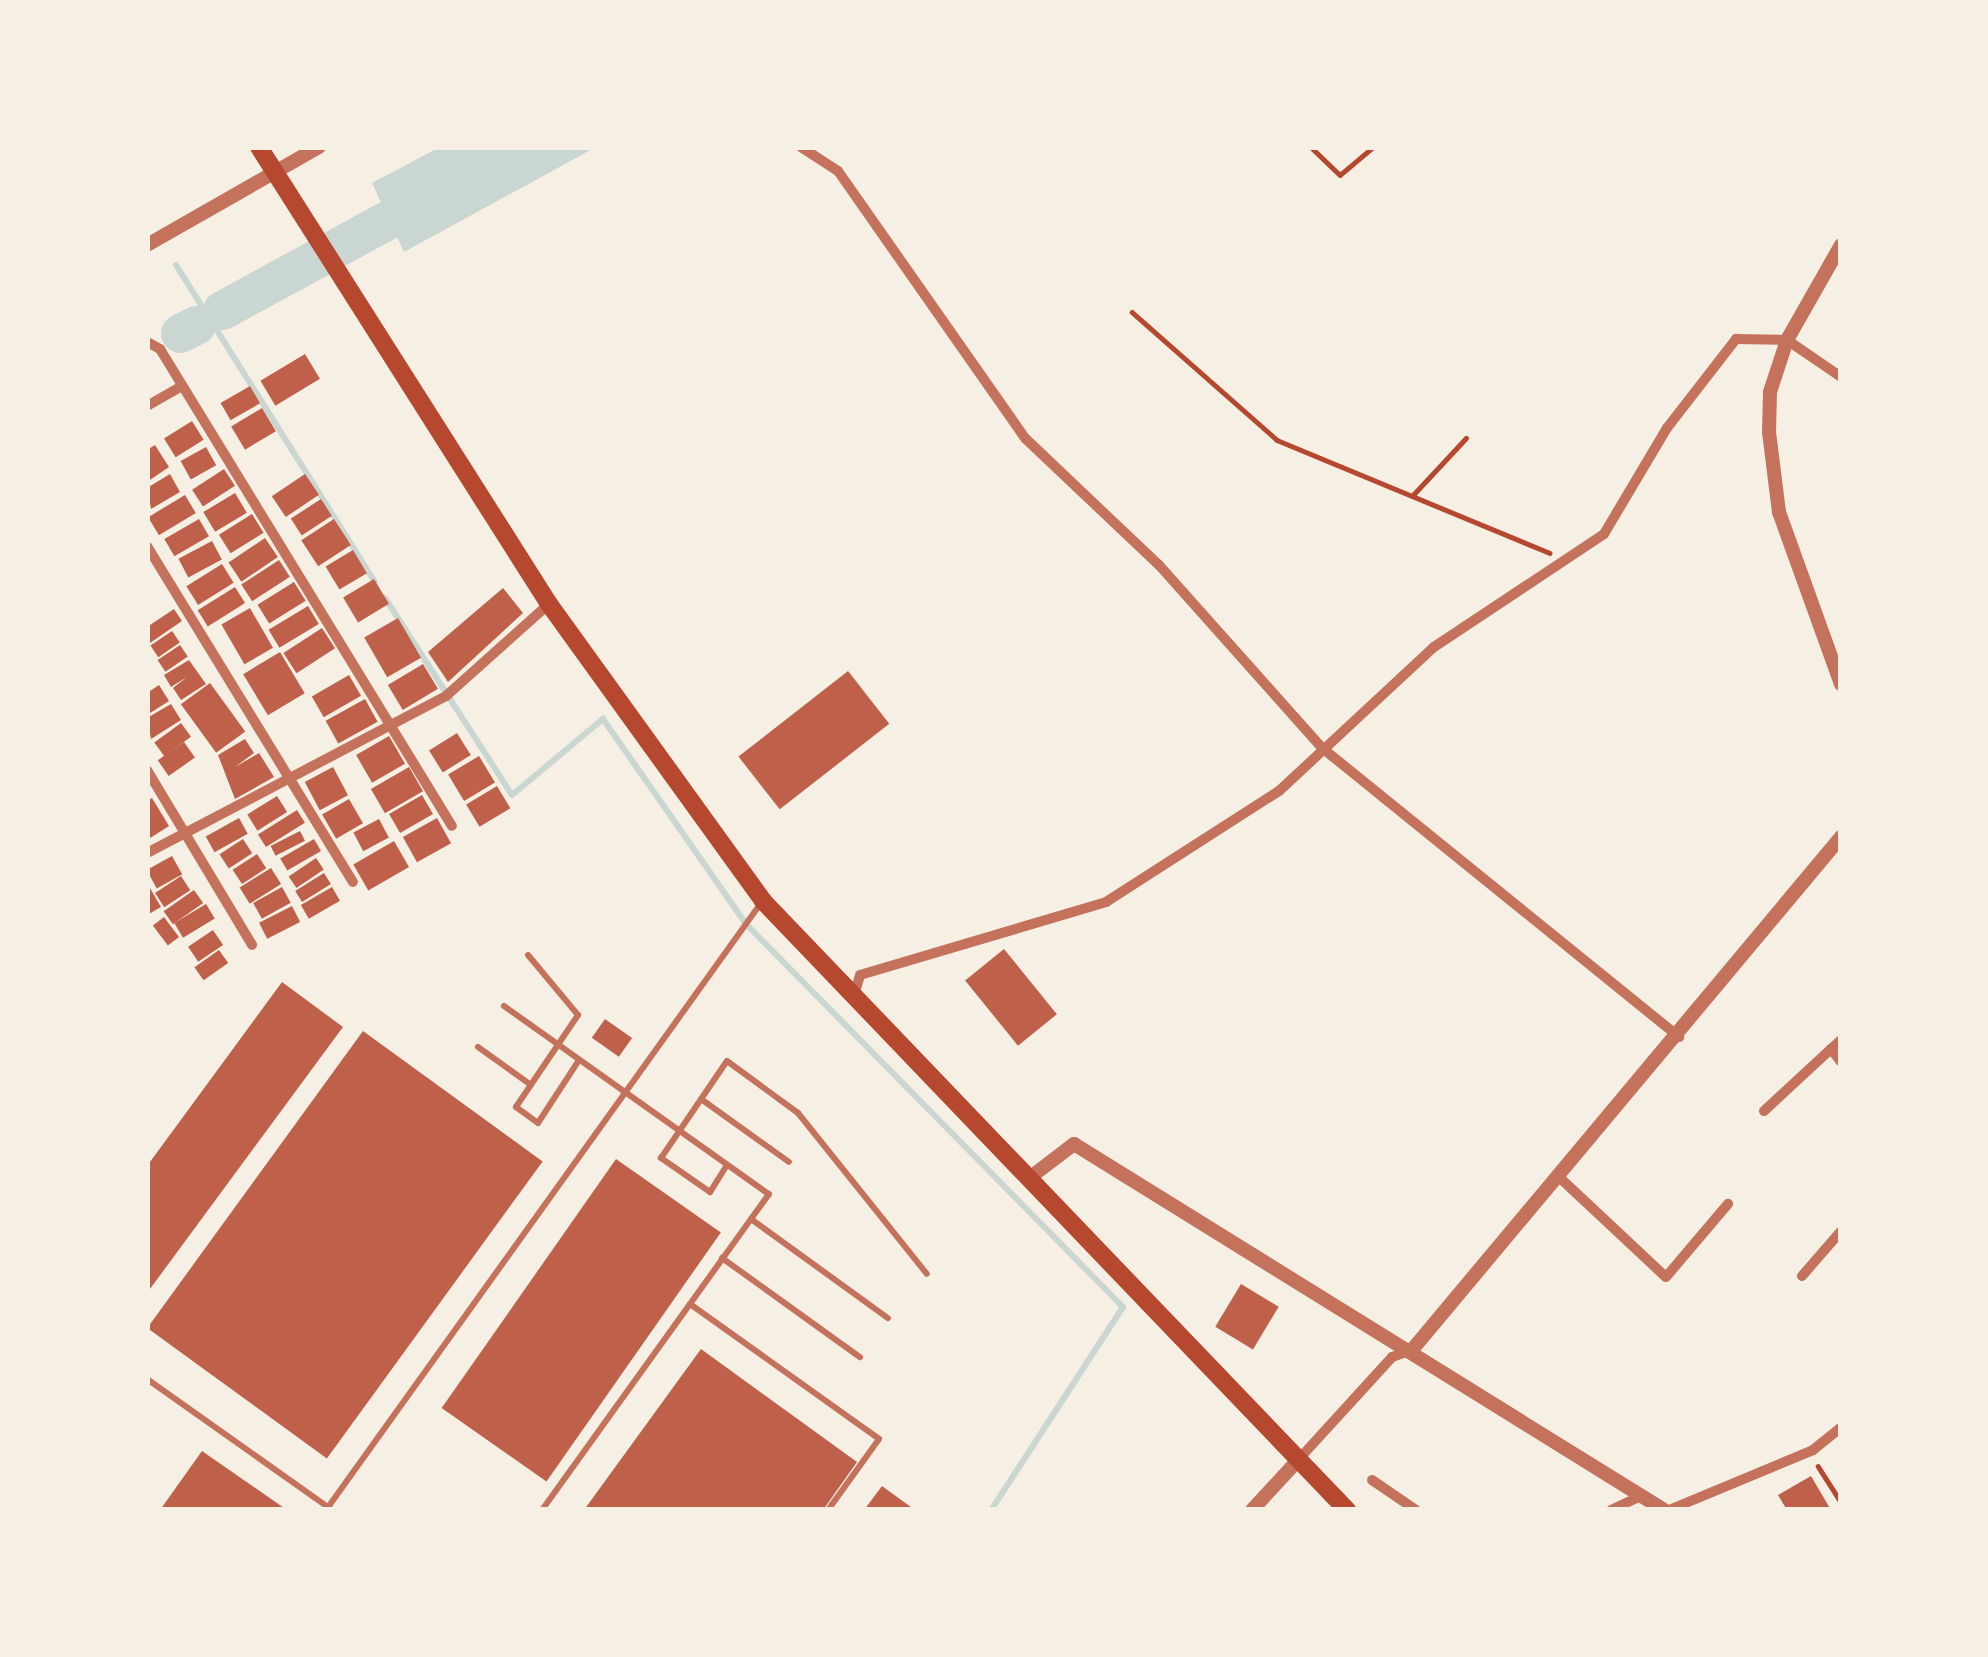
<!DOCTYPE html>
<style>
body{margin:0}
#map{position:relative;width:1988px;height:1657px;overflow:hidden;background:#f6efe4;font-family:"PT Sans",sans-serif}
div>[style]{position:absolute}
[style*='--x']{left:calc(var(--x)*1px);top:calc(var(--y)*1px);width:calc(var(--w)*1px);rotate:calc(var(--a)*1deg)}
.water>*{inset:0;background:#c9d6d2}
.stream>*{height:6px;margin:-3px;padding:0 3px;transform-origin:3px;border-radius:3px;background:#c9d6d2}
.river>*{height:39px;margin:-19.5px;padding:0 19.5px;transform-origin:19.5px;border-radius:19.5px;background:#c9d6d2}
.building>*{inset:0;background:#bf614a;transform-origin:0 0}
.path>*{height:4.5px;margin:-2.25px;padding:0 2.25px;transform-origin:2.25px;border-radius:2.25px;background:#b5482f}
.service>*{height:6px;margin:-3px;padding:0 3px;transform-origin:3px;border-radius:3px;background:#c5725c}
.minor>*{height:10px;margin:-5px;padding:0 5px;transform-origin:5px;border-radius:5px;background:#c5725c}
.tertiary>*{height:14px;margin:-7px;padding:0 7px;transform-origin:7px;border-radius:7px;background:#c5725c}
.trunk>*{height:18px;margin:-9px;padding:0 9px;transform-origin:9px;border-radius:9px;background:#b5482f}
span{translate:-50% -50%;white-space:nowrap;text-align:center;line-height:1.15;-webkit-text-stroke:10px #f6efe4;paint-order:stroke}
.frame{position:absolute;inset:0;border:150px solid #f6efe4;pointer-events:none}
</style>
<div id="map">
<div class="water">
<i style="clip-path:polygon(440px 147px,596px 147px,404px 252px,372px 183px)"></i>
</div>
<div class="stream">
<i style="--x:176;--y:265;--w:374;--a:57.9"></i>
<i style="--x:385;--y:598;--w:234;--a:57.2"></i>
<i style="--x:512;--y:795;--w:119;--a:-39.9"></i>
<i style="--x:603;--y:719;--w:250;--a:55.1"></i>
<i style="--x:746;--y:924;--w:537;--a:45.45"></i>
<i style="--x:1123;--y:1307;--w:242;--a:123"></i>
</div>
<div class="river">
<i style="--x:222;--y:310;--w:341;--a:-28.6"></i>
<i style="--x:180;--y:333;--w:18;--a:-27"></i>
</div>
<div class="building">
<i style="left:305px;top:354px;width:29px;height:52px;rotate:59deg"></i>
<i style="left:250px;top:386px;width:20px;height:34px;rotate:60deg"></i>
<i style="left:262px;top:408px;width:27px;height:36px;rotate:59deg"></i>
<i style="left:192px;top:421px;width:22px;height:33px;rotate:58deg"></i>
<i style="clip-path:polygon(155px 445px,169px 467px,147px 482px,147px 450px)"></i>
<i style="left:206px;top:447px;width:21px;height:29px;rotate:61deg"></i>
<i style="left:224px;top:469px;width:20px;height:38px;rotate:57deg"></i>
<i style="clip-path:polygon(170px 474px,180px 492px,151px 509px,147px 488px)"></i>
<i style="left:305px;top:474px;width:25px;height:40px;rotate:56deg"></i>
<i style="left:235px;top:493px;width:23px;height:37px;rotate:59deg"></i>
<i style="left:185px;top:495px;width:21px;height:43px;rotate:59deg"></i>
<i style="left:321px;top:499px;width:20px;height:36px;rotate:57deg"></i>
<i style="left:252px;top:514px;width:22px;height:39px;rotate:58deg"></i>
<i style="left:199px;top:519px;width:20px;height:40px;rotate:60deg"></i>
<i style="left:334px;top:519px;width:31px;height:39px;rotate:57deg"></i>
<i style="left:265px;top:538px;width:23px;height:44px;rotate:56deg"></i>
<i style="left:212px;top:541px;width:21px;height:38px;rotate:62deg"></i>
<i style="left:353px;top:550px;width:27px;height:32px;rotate:59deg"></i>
<i style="left:279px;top:560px;width:20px;height:45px;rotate:57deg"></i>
<i style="left:222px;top:564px;width:22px;height:42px;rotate:58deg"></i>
<i style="left:374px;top:579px;width:29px;height:36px;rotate:59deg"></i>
<i style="left:294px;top:582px;width:22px;height:43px;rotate:58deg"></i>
<i style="left:235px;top:587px;width:19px;height:44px;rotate:58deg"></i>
<i style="clip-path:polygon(503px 588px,523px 613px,448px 682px,428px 652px)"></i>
<i style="left:308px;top:606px;width:21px;height:46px;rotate:59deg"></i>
<i style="left:250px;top:608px;width:46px;height:33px;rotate:60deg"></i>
<i style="clip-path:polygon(174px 609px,182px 621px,147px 645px,147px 627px)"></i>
<i style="left:398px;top:618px;width:46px;height:39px;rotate:60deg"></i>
<i style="left:322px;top:628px;width:24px;height:46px;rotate:57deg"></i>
<i style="left:172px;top:631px;width:14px;height:26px;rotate:56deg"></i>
<i style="left:180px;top:645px;width:14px;height:27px;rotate:56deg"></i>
<i style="left:280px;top:652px;width:48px;height:43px;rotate:59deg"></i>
<i style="clip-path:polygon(189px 660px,206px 684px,181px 700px,173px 688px,187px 677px,171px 687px,164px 675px)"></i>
<i style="left:423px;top:664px;width:29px;height:41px;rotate:59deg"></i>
<i style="left:848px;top:671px;width:67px;height:139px;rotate:52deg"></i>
<i style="left:349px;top:675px;width:24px;height:43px;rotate:60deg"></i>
<i style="left:210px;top:683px;width:60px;height:36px;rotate:54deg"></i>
<i style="clip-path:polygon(159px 685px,169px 701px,147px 715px,147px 693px)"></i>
<i style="left:365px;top:699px;width:26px;height:45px;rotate:61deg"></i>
<i style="clip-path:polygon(171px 704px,181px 720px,151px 739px,147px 718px)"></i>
<i style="left:181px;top:723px;width:17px;height:33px;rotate:54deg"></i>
<i style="left:457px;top:733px;width:26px;height:33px;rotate:58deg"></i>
<i style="left:389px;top:736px;width:32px;height:38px;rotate:60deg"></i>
<i style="clip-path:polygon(245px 739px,254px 753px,235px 767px,259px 753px,274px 777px,235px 799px,218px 755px)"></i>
<i style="left:184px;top:742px;width:19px;height:32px;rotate:55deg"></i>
<i style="left:479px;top:756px;width:31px;height:36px;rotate:59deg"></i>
<i style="left:333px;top:767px;width:32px;height:32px;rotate:62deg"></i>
<i style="left:409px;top:767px;width:28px;height:44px;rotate:60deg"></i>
<i style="left:497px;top:786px;width:26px;height:36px;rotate:59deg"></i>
<i style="left:422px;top:795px;width:22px;height:38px;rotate:60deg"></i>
<i style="left:277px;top:796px;width:19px;height:35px;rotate:58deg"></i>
<i style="clip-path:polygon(152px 798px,169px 826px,147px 840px,147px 801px)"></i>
<i style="left:349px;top:799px;width:28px;height:31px;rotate:60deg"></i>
<i style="left:297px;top:810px;width:15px;height:46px;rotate:58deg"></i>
<i style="left:239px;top:818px;width:18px;height:38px;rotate:61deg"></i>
<i style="left:437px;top:818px;width:29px;height:39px;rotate:61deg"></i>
<i style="left:379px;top:819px;width:21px;height:29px;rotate:62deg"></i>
<i style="left:300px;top:831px;width:11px;height:33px;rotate:63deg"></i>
<i style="left:243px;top:839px;width:17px;height:28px;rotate:57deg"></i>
<i style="left:314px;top:839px;width:14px;height:39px;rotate:60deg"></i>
<i style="left:394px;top:841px;width:30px;height:47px;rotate:60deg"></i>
<i style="left:257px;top:854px;width:17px;height:29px;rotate:57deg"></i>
<i style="left:172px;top:856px;width:21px;height:29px;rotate:61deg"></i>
<i style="left:316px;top:858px;width:14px;height:33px;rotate:56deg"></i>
<i style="left:271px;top:868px;width:19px;height:37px;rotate:58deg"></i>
<i style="left:324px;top:873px;width:13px;height:34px;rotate:58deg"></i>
<i style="left:181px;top:876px;width:17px;height:31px;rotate:57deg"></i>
<i style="clip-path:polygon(147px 883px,161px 907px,147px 915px)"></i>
<i style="left:282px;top:887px;width:18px;height:33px;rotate:61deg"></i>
<i style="left:332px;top:887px;width:16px;height:36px;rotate:60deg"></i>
<i style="left:194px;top:890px;width:16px;height:37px;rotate:55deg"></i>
<i style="left:206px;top:904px;width:17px;height:37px;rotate:59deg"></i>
<i style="left:292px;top:906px;width:18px;height:37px;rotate:63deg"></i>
<i style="left:164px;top:917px;width:25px;height:14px;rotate:53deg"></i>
<i style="left:213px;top:930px;width:18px;height:30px;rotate:56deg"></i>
<i style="left:1004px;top:949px;width:84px;height:50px;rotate:51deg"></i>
<i style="left:219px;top:950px;width:16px;height:30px;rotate:55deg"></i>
<i style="clip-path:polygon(282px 982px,343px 1027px,147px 1293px,147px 1166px)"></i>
<i style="left:605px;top:1019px;width:33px;height:23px;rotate:35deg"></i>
<i style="left:363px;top:1031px;width:222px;height:367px;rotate:36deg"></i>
<i style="left:616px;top:1159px;width:128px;height:304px;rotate:35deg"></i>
<i style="left:1241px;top:1284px;width:44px;height:50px;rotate:31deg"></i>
<i style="clip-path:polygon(701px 1349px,857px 1462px,823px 1510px,584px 1510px)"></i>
<i style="clip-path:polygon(202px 1451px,287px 1510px,160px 1510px)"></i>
<i style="clip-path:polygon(1811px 1476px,1831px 1510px,1787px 1510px,1778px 1495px)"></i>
<i style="clip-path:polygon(882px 1486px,915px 1510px,864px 1510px)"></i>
</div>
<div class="path">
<i style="--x:1311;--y:147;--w:40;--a:44"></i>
<i style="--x:1340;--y:175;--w:43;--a:-40.3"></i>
<i style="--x:1132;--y:312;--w:193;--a:41.4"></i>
<i style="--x:1277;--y:440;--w:295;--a:22.5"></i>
<i style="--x:1412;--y:496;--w:79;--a:-47"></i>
<i style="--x:1818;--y:1466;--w:43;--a:57.4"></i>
</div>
<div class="service">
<i style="--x:528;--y:955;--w:78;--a:50.2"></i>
<i style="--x:578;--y:1015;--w:111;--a:124"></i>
<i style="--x:516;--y:1107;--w:27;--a:36"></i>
<i style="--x:538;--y:1123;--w:75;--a:-56.9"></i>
<i style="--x:504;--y:1006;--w:325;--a:35.4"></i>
<i style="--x:769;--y:1194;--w:389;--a:125.7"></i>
<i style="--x:478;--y:1047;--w:65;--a:35.6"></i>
<i style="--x:701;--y:1099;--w:108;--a:35.6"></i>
<i style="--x:727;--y:1165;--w:32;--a:122"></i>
<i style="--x:710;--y:1192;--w:60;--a:-145.2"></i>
<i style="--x:661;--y:1158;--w:117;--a:-55.8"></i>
<i style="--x:727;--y:1061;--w:88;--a:36.2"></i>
<i style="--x:798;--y:1113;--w:206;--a:51.3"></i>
<i style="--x:751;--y:1219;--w:169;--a:35.9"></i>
<i style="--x:722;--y:1258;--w:170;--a:35.7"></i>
<i style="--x:690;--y:1304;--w:232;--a:35.5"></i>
<i style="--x:879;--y:1439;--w:87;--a:125.7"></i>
<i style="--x:147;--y:1379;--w:227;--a:35.3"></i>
<i style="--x:326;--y:1510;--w:747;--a:-54.37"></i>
</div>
<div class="minor">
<i style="--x:801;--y:147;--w:44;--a:33"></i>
<i style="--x:838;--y:171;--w:327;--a:55"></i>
<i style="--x:1026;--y:439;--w:183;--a:43.5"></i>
<i style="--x:1159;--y:565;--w:244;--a:48.3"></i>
<i style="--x:1321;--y:747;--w:461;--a:39"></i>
<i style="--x:147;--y:342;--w:15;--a:28"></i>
<i style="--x:160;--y:349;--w:559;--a:58.53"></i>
<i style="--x:147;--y:406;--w:40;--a:-29.7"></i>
<i style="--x:147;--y:546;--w:394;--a:58.5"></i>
<i style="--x:147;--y:770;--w:204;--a:59"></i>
<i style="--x:147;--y:853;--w:338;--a:-27.7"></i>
<i style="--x:446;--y:696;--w:138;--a:-41.8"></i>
<i style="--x:854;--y:995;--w:21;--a:-73"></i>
<i style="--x:860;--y:975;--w:257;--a:-16.5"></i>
<i style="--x:1106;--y:902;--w:206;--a:-32.7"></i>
<i style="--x:1279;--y:791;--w:212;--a:-42.9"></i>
<i style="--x:1434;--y:647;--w:204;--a:-33.6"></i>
<i style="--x:1604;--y:534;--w:123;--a:-59.3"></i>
<i style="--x:1667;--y:428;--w:113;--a:-52.2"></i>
<i style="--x:1736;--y:339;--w:51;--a:1.1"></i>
<i style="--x:1787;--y:340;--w:65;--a:34.4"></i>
<i style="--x:1841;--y:1040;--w:13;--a:138"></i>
<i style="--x:1831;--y:1049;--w:16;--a:52"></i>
<i style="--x:1764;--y:1111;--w:91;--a:-42.8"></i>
<i style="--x:1559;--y:1177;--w:146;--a:43.1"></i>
<i style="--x:1666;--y:1277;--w:96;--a:-49.7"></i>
<i style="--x:1802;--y:1276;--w:60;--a:-49.1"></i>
<i style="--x:1299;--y:1459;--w:138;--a:-47.6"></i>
<i style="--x:1392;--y:1357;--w:18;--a:-19"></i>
<i style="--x:1372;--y:1480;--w:53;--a:34.3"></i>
<i style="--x:1611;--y:1510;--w:33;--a:-25"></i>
<i style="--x:1669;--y:1510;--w:156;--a:-22.6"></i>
<i style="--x:1813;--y:1450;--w:36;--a:-39"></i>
</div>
<div class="tertiary">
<i style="--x:147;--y:245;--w:198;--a:-29.7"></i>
<i style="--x:1841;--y:245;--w:109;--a:119.6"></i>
<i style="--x:1787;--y:340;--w:55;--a:108.1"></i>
<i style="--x:1770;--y:392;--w:40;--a:91.4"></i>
<i style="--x:1769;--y:432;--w:81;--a:82.9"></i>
<i style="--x:1779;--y:512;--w:183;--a:70.2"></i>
<i style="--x:1032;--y:1176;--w:53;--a:-37.3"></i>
<i style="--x:1074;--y:1144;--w:694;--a:31.81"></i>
<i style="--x:1412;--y:1350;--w:669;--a:-50.1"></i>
<i style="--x:1252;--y:1510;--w:69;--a:-47.3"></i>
</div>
<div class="trunk">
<i style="--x:259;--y:147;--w:541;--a:57.6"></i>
<i style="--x:549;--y:604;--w:366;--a:54.2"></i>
<i style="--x:763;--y:901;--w:844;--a:46.2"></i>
</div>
<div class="frame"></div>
</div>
